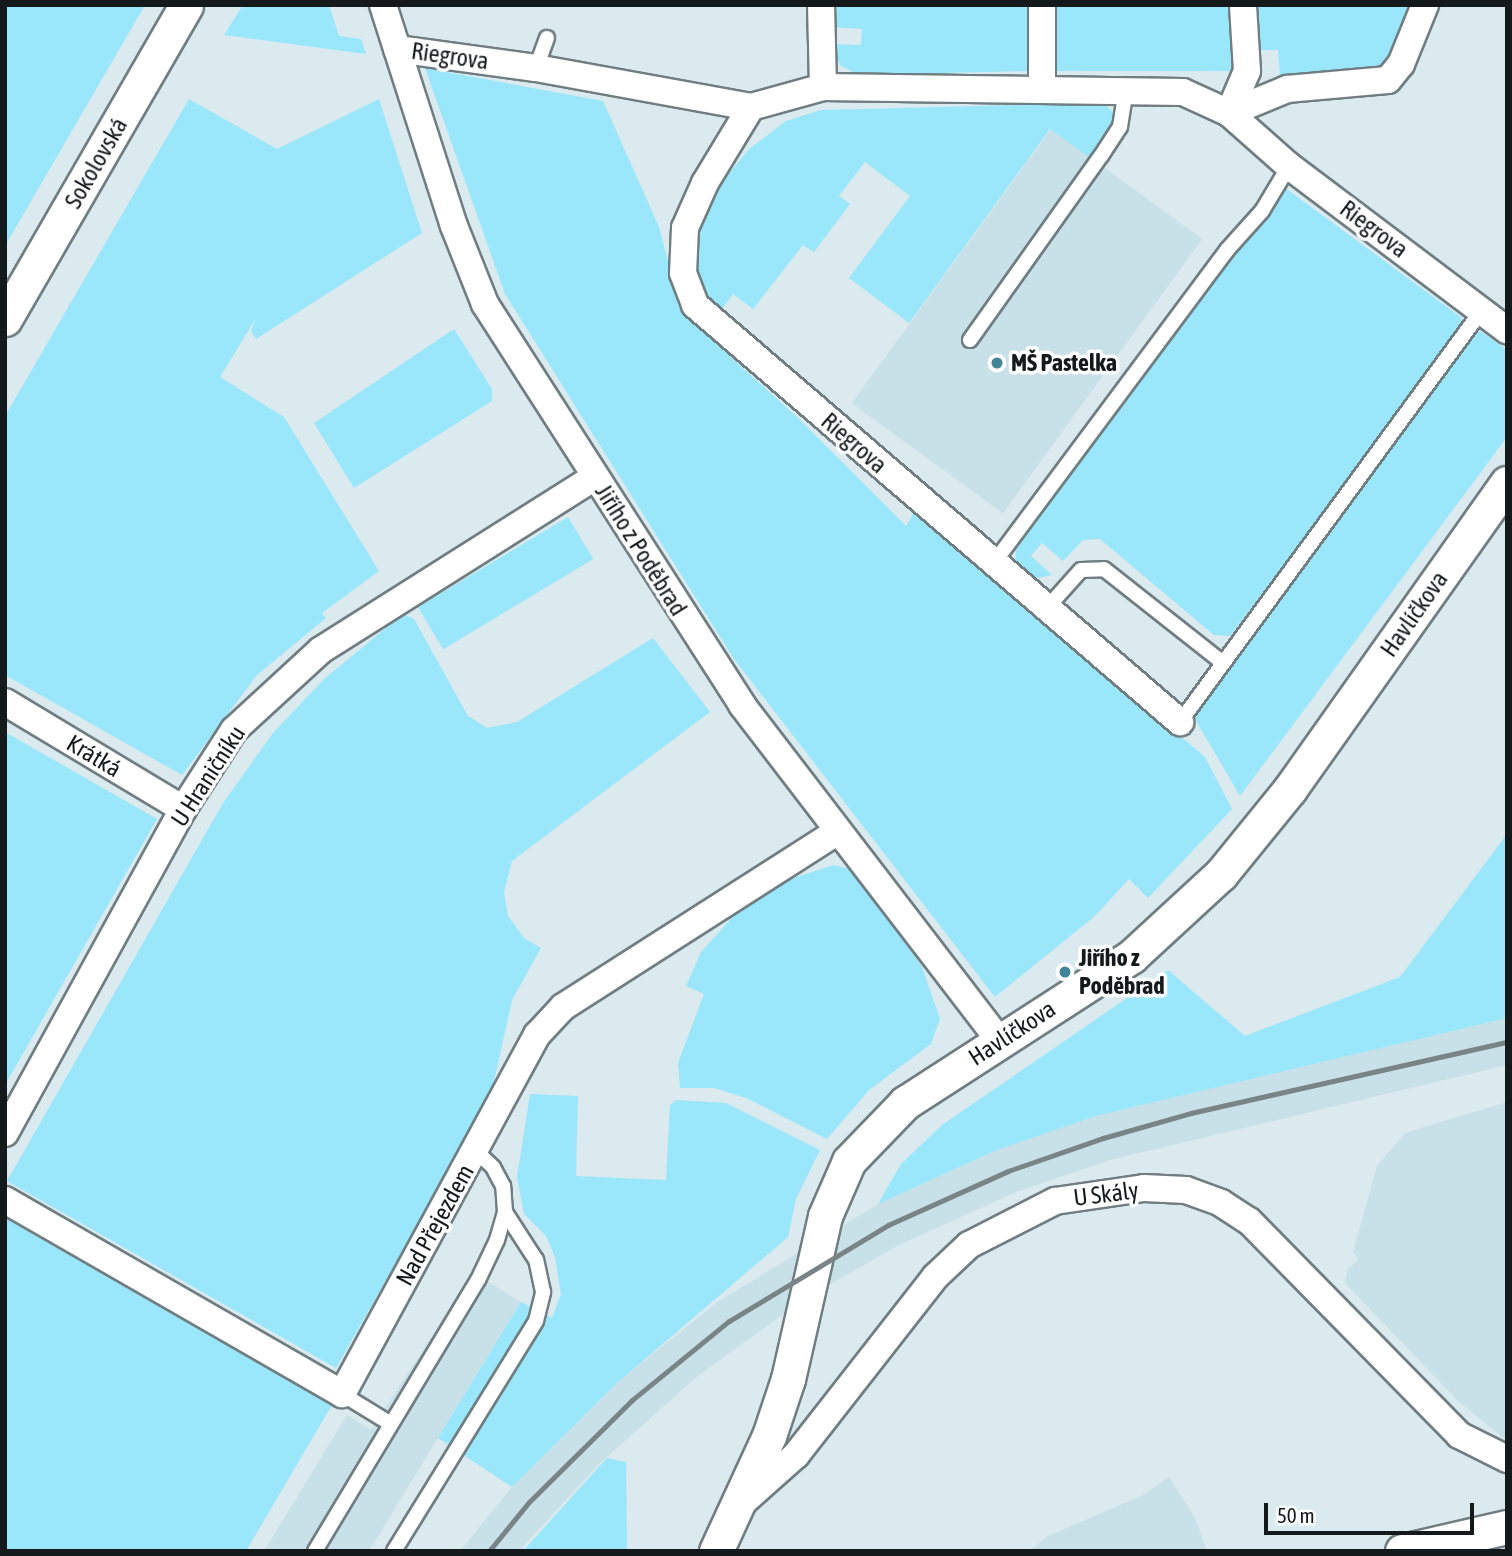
<!DOCTYPE html>
<meta charset="utf-8">
<style>
body{margin:0}
#map{position:relative;width:1512px;height:1556px;overflow:hidden;background:#daeaee;font-family:"Asap Condensed",sans-serif}
div>[style]{position:absolute}
[style*='--x']{left:calc(var(--x)*1px);top:calc(var(--y)*1px);width:calc(var(--w)*1px);rotate:calc(var(--a)*1deg)}
.built>*{inset:0;background:#c8e0e7;transform-origin:0 0}
.green>*{inset:0;background:#9ae6fa;transform-origin:0 0}
.roads{filter:drop-shadow(2px 0 #707e82) drop-shadow(-2px 0 #707e82) drop-shadow(0 2px #707e82) drop-shadow(0 -2px #707e82)}
.service>*{height:14px;margin:-7px;padding:0 7px;transform-origin:7px;border-radius:7px;background:#fff}
.minor>*{height:26px;margin:-13px;padding:0 13px;transform-origin:13px;border-radius:13px;background:#fff}
.tertiary>*{height:33px;margin:-16.5px;padding:0 16.5px;transform-origin:16.5px;border-radius:16.5px;background:#fff}
.rail>*{height:5px;margin:-2.5px;padding:0 2.5px;transform-origin:2.5px;border-radius:2.5px;background:#798487}
.dots>*{width:19px;height:19px;translate:-50% -50%;box-sizing:border-box;border:4px solid #fff;border-radius:50%}
span{translate:-50% -50%;white-space:nowrap;text-align:center;line-height:1.15;-webkit-text-stroke:7px #fff;paint-order:stroke}
.street-label{font-size:24px;color:#14191b}
.poi-label{font-size:24px;color:#14191b;font-weight:700}
.left{translate:0 -50%;text-align:left}
.frame{position:absolute;inset:0;border:7px solid #14191b;pointer-events:none}
.scale{position:absolute;left:1264px;top:1503px;width:210px;height:32px;box-sizing:border-box;border:4px solid #14191b;border-top:0;padding-left:9px;font-size:21px;line-height:24px;white-space:nowrap;color:#14191b;-webkit-text-stroke:5px #fff;paint-order:stroke}
</style>
<div id="map">
<div class="built">
<i style="left:1051px;top:129px;width:187px;height:339px;rotate:36deg"></i>
<i style="clip-path:polygon(1507px 1018px,1507px 1065px,1110px 1160px,1016px 1192px,899px 1245px,806px 1298px,699px 1375px,599px 1464px,519px 1551px,460px 1551px,512px 1487px,617px 1383px,716px 1303px,878px 1204px,1000px 1149px,1096px 1116px)"></i>
<i style="clip-path:polygon(1507px 1102px,1507px 1441px,1458px 1401px,1345px 1283px,1348px 1269px,1359px 1259px,1353px 1252px,1377px 1166px,1405px 1133px)"></i>
<i style="clip-path:polygon(473px 1273px,521px 1302px,369px 1551px,264px 1551px,347px 1415px,371px 1430px)"></i>
<i style="clip-path:polygon(1169px 1477px,1195px 1518px,1207px 1551px,1029px 1551px,1048px 1536px,1143px 1495px)"></i>
</div>
<div class="green">
<i style="clip-path:polygon(5px 5px,145px 5px,5px 246px)"></i>
<i style="clip-path:polygon(243px 5px,329px 5px,339px 36px,361px 39px,366px 54px,224px 35px)"></i>
<i style="clip-path:polygon(834px 5px,1034px 5px,1033px 71px,858px 75px,840px 65px,832px 44px,861px 45px,862px 29px,833px 27px)"></i>
<i style="left:1046px;top:5px;width:191px;height:66px"></i>
<i style="clip-path:polygon(1249px 5px,1419px 5px,1391px 64px,1369px 75px,1280px 76px,1278px 50px,1251px 50px)"></i>
<i style="clip-path:polygon(425px 68px,603px 101px,659px 227px,681px 312px,797px 417px,906px 526px,915px 511px,1205px 757px,1232px 809px,1148px 898px,1129px 879px,1095px 916px,995px 997px,734px 659px,505px 294px)"></i>
<i style="clip-path:polygon(189px 99px,277px 149px,379px 99px,422px 233px,256px 339px,251px 331px,256px 318px,220px 377px,284px 417px,379px 571px,322px 613px,326px 618px,257px 675px,182px 775px,5px 675px,5px 416px)"></i>
<i style="clip-path:polygon(1103px 103px,1122px 120px,1097px 163px,1050px 129px,909px 323px,849px 278px,910px 196px,865px 162px,839px 196px,850px 204px,814px 252px,803px 245px,753px 309px,733px 294px,720px 312px,698px 281px,694px 261px,698px 224px,713px 193px,749px 149px,786px 121px,821px 110px)"></i>
<i style="clip-path:polygon(1281px 185px,1462px 318px,1458px 332px,1230px 636px,1214px 635px,1100px 539px,1083px 540px,1063px 561px,1042px 543px,1031px 556px,1052px 575px,1032px 579px,1015px 563px,1017px 543px)"></i>
<i style="clip-path:polygon(454px 329px,492px 389px,492px 401px,354px 488px,314px 423px)"></i>
<i style="clip-path:polygon(1480px 331px,1507px 350px,1507px 437px,1240px 796px,1195px 719px,1196px 711px,1468px 341px)"></i>
<i style="left:568px;top:517px;width:49px;height:175px;rotate:59deg"></i>
<i style="clip-path:polygon(403px 614px,414px 619px,468px 716px,487px 728px,517px 722px,653px 638px,710px 712px,512px 861px,504px 892px,508px 916px,524px 938px,541px 948px,512px 1000px,491px 1095px,336px 1368px,7px 1181px,223px 803px,273px 733px,324px 679px)"></i>
<i style="clip-path:polygon(5px 732px,157px 819px,5px 1085px)"></i>
<i style="clip-path:polygon(1507px 834px,1507px 1018px,1096px 1116px,997px 1150px,878px 1204px,901px 1164px,942px 1125px,1168px 970px,1245px 1036px,1400px 977px)"></i>
<i style="clip-path:polygon(834px 865px,857px 871px,906px 942px,922px 967px,940px 1019px,931px 1044px,869px 1090px,827px 1139px,746px 1098px,714px 1088px,680px 1088px,678px 1063px,704px 994px,686px 986px,701px 952px,737px 912px,784px 881px)"></i>
<i style="clip-path:polygon(530px 1094px,578px 1096px,576px 1176px,666px 1180px,670px 1105px,676px 1100px,726px 1103px,820px 1150px,796px 1199px,788px 1237px,617px 1383px,512px 1487px,438px 1438px,521px 1302px,552px 1318px,561px 1294px,555px 1257px,546px 1236px,524px 1214px,517px 1177px)"></i>
<i style="clip-path:polygon(5px 1218px,332px 1405px,246px 1551px,5px 1551px)"></i>
<i style="clip-path:polygon(607px 1458px,626px 1462px,627px 1551px,523px 1551px)"></i>
</div>
<div class="roads">
<div class="service">
<i style="--x:536;--y:68;--w:32;--a:-70"></i>
<i style="--x:970;--y:340;--w:226;--a:-54.6"></i>
<i style="--x:1101;--y:156;--w:35;--a:-57"></i>
<i style="--x:1120;--y:127;--w:37;--a:-81"></i>
<i style="--x:993;--y:564;--w:392;--a:-53.3"></i>
<i style="--x:1227;--y:250;--w:52;--a:-48.1"></i>
<i style="--x:1262;--y:211;--w:52;--a:-59"></i>
<i style="--x:1046;--y:609;--w:52;--a:-48.1"></i>
<i style="--x:1081;--y:570;--w:23;--a:-2"></i>
<i style="--x:1104;--y:569;--w:152;--a:38.3"></i>
<i style="--x:1180;--y:722;--w:511;--a:-53.76"></i>
<i style="--x:342;--y:1394;--w:57;--a:31.5"></i>
<i style="--x:315;--y:1551;--w:316;--a:-59"></i>
<i style="--x:478;--y:1280;--w:44;--a:-64.6"></i>
<i style="--x:497;--y:1240;--w:29;--a:-74"></i>
<i style="--x:505;--y:1212;--w:26;--a:-94"></i>
<i style="--x:503;--y:1186;--w:21;--a:-118"></i>
<i style="--x:493;--y:1167;--w:23;--a:-137"></i>
<i style="--x:394;--y:1551;--w:270;--a:-58.3"></i>
<i style="--x:536;--y:1321;--w:30;--a:-76"></i>
<i style="--x:543;--y:1292;--w:33;--a:-102"></i>
<i style="--x:536;--y:1260;--w:57;--a:-122.9"></i>
</div>
<div class="minor">
<i style="--x:383;--y:5;--w:232;--a:72.2"></i>
<i style="--x:454;--y:226;--w:84;--a:68.3"></i>
<i style="--x:485;--y:304;--w:476;--a:57.3"></i>
<i style="--x:742;--y:705;--w:422;--a:52.5"></i>
<i style="--x:821;--y:5;--w:82;--a:88.6"></i>
<i style="--x:1042;--y:5;--w:85;--a:90"></i>
<i style="--x:397;--y:49;--w:140;--a:7.8"></i>
<i style="--x:536;--y:68;--w:219;--a:10.3"></i>
<i style="--x:751;--y:107;--w:75;--a:-15.5"></i>
<i style="--x:823;--y:87;--w:360;--a:0.8"></i>
<i style="--x:1183;--y:92;--w:51;--a:24.5"></i>
<i style="--x:1229;--y:113;--w:80;--a:41.5"></i>
<i style="--x:1289;--y:166;--w:273;--a:37"></i>
<i style="--x:751;--y:107;--w:89;--a:121.2"></i>
<i style="--x:705;--y:183;--w:49;--a:114"></i>
<i style="--x:685;--y:228;--w:45;--a:92.5"></i>
<i style="--x:683;--y:273;--w:34;--a:69"></i>
<i style="--x:695;--y:305;--w:640;--a:40.69"></i>
<i style="--x:1229;--y:113;--w:63;--a:-22.5"></i>
<i style="--x:1287;--y:89;--w:101;--a:-5.1"></i>
<i style="--x:1388;--y:80;--w:21;--a:-51"></i>
<i style="--x:1401;--y:64;--w:64;--a:-67.9"></i>
<i style="--x:1229;--y:113;--w:46;--a:-66.8"></i>
<i style="--x:1247;--y:71;--w:66;--a:-93.5"></i>
<i style="--x:5;--y:702;--w:208;--a:31"></i>
<i style="--x:5;--y:1133;--w:370;--a:-61.2"></i>
<i style="--x:183;--y:809;--w:94;--a:-57.2"></i>
<i style="--x:234;--y:730;--w:118;--a:-42.6"></i>
<i style="--x:321;--y:650;--w:324;--a:-32.3"></i>
<i style="--x:5;--y:1200;--w:389;--a:29.9"></i>
<i style="--x:342;--y:1394;--w:409;--a:-61.5"></i>
<i style="--x:537;--y:1035;--w:38;--a:-47"></i>
<i style="--x:563;--y:1007;--w:326;--a:-32.6"></i>
<i style="--x:741;--y:1504;--w:74;--a:-41.7"></i>
<i style="--x:796;--y:1455;--w:226;--a:-52"></i>
<i style="--x:935;--y:1277;--w:47;--a:-43.3"></i>
<i style="--x:969;--y:1245;--w:97;--a:-27.1"></i>
<i style="--x:1055;--y:1201;--w:90;--a:-8.3"></i>
<i style="--x:1144;--y:1188;--w:42;--a:2.7"></i>
<i style="--x:1186;--y:1190;--w:37;--a:20"></i>
<i style="--x:1221;--y:1203;--w:33;--a:33"></i>
<i style="--x:1249;--y:1221;--w:300;--a:45.5"></i>
<i style="--x:1459;--y:1435;--w:54;--a:26.6"></i>
</div>
<div class="tertiary">
<i style="--x:5;--y:319;--w:362;--a:-60"></i>
<i style="--x:716;--y:1551;--w:127;--a:-65.3"></i>
<i style="--x:769;--y:1436;--w:60;--a:-71.6"></i>
<i style="--x:788;--y:1379;--w:167;--a:-77.2"></i>
<i style="--x:825;--y:1216;--w:60;--a:-66.4"></i>
<i style="--x:849;--y:1161;--w:81;--a:-46"></i>
<i style="--x:905;--y:1103;--w:270;--a:-32.9"></i>
<i style="--x:1132;--y:956;--w:121;--a:-42.7"></i>
<i style="--x:1221;--y:874;--w:109;--a:-50.9"></i>
<i style="--x:1290;--y:789;--w:375;--a:-54.7"></i>
<i style="--x:1402;--y:1551;--w:108;--a:-12.9"></i>
</div>
</div>
<div class="rail">
<i style="--x:489;--y:1551;--w:63;--a:-50.8"></i>
<i style="--x:529;--y:1502;--w:145;--a:-44.7"></i>
<i style="--x:632;--y:1400;--w:125;--a:-39.2"></i>
<i style="--x:729;--y:1321;--w:186;--a:-31.1"></i>
<i style="--x:888;--y:1225;--w:132;--a:-24.2"></i>
<i style="--x:1008;--y:1171;--w:101;--a:-19.2"></i>
<i style="--x:1103;--y:1138;--w:91;--a:-15.9"></i>
<i style="--x:1191;--y:1113;--w:324;--a:-12.7"></i>
</div>
<div class="dots">
<i style="left:997px;top:363px;background:#438596"></i>
<i style="left:1065px;top:972px;background:#438596"></i>
</div>
<div class="street-label">
<span style="left:450px;top:56px;rotate:8deg">Riegrova</span>
<span style="left:96px;top:163px;rotate:-60deg">Sokolovská</span>
<span style="left:1374px;top:229px;rotate:37deg">Riegrova</span>
<span style="left:854px;top:443px;rotate:41deg">Riegrova</span>
<span style="left:641px;top:550px;rotate:58deg">Jiřího z Poděbrad</span>
<span style="left:1414px;top:614px;rotate:-55deg">Havlíčkova</span>
<span style="left:94px;top:756px;rotate:31deg">Krátká</span>
<span style="left:208px;top:776px;rotate:-57deg">U Hraničníku</span>
<span style="left:1012px;top:1033px;rotate:-33deg">Havlíčkova</span>
<span style="left:1106px;top:1194px;rotate:-7deg">U Skály</span>
<span style="left:435px;top:1225px;rotate:-61deg">Nad Přejezdem</span>
</div>
<div class="poi-label">
<span class="left" style="left:1011px;top:363px">MŠ Pastelka</span>
<span class="left" style="left:1079px;top:972px">Jiřího z<br>Poděbrad</span>
</div>
<div class="frame"></div>
<div class="scale">50 m</div>
</div>
